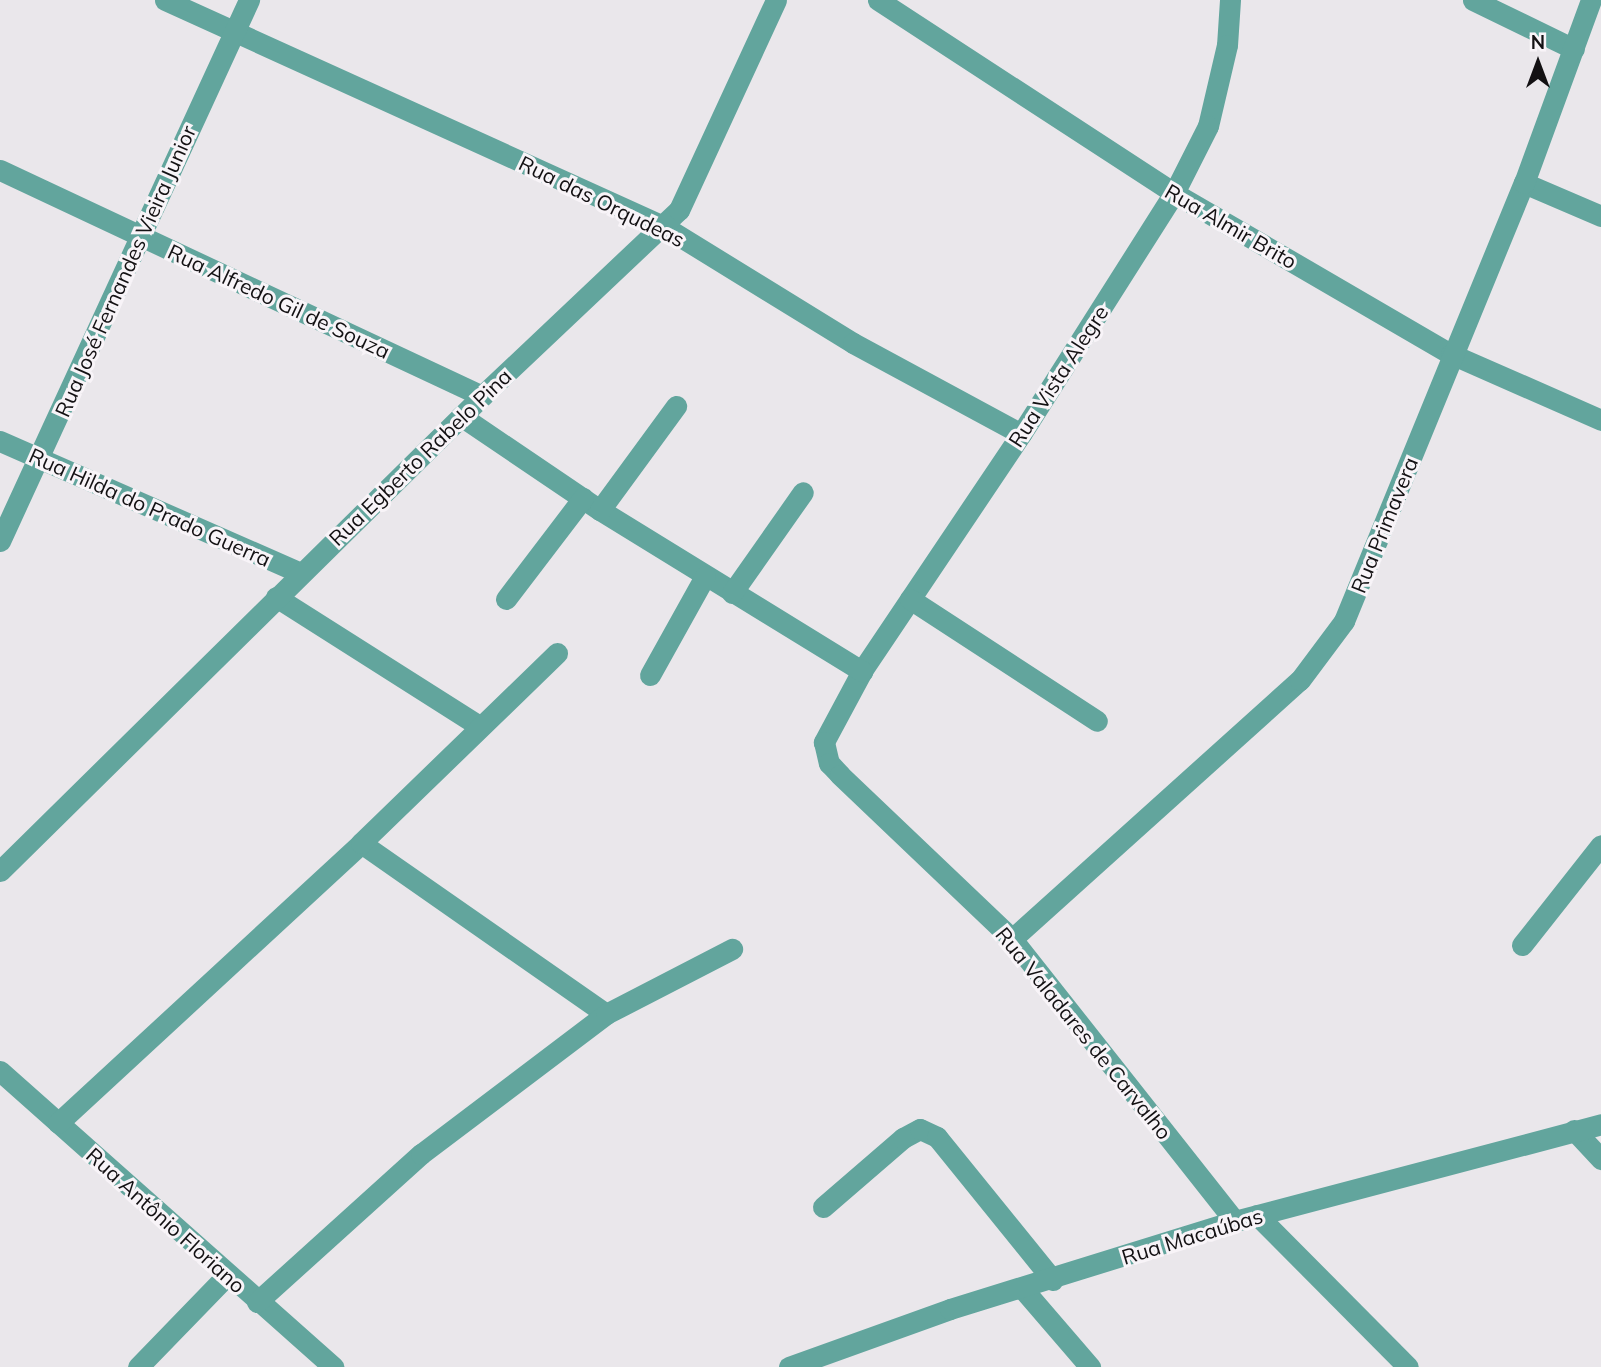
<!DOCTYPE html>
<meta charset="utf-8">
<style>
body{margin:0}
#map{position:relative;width:1601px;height:1367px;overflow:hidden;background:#eae7eb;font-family:Mulish,sans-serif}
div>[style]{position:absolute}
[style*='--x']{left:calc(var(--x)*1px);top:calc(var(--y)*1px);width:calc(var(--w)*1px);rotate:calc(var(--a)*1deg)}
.minor>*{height:21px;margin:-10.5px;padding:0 10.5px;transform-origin:10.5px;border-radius:10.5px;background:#62a59d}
span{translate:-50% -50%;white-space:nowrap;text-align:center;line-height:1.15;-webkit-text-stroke:6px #f8f4f8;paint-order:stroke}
.street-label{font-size:21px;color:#131113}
.north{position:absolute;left:1503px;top:28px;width:70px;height:70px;-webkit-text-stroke:5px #f8f4f8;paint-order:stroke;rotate:0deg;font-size:19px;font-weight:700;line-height:28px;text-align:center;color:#131113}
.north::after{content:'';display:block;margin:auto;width:24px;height:32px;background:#131113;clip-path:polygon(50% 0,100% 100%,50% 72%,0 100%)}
</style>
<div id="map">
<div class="minor">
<i style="--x:165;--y:0;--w:547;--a:24.41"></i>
<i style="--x:663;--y:226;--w:223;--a:31.6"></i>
<i style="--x:853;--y:343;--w:191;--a:28.4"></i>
<i style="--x:878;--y:0;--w:353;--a:33.1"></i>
<i style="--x:1174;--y:193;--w:320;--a:30.2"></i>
<i style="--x:1451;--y:354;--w:164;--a:23.7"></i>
<i style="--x:1230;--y:0;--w:45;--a:93.8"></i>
<i style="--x:1227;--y:45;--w:83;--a:103.2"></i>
<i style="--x:1208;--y:126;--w:75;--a:116.9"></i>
<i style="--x:1174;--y:193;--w:285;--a:122.4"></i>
<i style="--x:1021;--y:434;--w:285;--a:123.9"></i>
<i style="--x:862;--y:671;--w:81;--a:118.2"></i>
<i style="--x:824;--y:742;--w:22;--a:77"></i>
<i style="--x:829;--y:763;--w:16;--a:47"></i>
<i style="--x:840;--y:775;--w:238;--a:43.6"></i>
<i style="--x:1012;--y:939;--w:360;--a:51.7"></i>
<i style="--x:1473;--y:0;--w:112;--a:25.9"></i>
<i style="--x:0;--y:170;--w:532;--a:25.12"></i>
<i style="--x:1524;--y:183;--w:84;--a:23.2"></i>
<i style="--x:461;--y:416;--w:168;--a:34.1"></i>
<i style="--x:600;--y:510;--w:308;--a:31.6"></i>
<i style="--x:0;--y:441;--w:328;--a:23.7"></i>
<i style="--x:600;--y:510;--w:129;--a:-53.8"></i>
<i style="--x:0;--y:541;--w:596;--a:-65.29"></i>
<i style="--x:732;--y:593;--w:123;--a:-54.9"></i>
<i style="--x:276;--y:597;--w:241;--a:32.4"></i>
<i style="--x:506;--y:599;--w:127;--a:-52.7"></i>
<i style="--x:910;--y:599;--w:223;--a:33.1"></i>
<i style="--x:650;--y:675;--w:113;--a:-60.9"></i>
<i style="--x:361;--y:843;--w:299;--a:34.9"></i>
<i style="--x:0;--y:871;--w:677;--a:-44.58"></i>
<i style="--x:482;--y:396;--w:271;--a:-43.4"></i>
<i style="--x:679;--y:210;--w:231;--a:-65.2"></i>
<i style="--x:1012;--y:939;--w:387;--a:-42"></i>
<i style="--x:1300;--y:680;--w:74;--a:-53.3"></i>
<i style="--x:1344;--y:621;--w:474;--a:-67.7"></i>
<i style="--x:1524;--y:183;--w:195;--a:-69.9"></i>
<i style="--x:1522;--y:945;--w:127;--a:-51.7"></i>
<i style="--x:0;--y:1071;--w:446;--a:41.6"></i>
<i style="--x:58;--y:1123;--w:413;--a:-42.7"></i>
<i style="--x:361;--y:843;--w:273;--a:-44.1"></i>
<i style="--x:1574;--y:1130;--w:40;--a:47"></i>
<i style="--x:823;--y:1207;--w:106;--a:-40.8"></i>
<i style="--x:903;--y:1138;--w:19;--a:-28"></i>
<i style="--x:920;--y:1129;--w:19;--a:25"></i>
<i style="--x:937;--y:1137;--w:184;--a:51"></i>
<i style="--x:1257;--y:1215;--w:214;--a:45.2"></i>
<i style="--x:1023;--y:1289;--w:103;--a:49.3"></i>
<i style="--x:257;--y:1302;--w:221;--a:-42.1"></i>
<i style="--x:421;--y:1154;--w:232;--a:-37.1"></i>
<i style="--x:606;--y:1014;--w:142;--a:-27.3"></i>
<i style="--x:138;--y:1367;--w:128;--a:-45.9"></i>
<i style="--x:789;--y:1367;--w:171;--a:-19.8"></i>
<i style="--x:950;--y:1309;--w:298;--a:-17.2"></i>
<i style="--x:1235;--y:1221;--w:379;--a:-14.8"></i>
</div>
<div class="street-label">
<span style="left:602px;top:201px;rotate:26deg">Rua das Orqudeas</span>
<span style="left:1231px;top:226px;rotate:30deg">Rua Almir Brito</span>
<span style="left:125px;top:271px;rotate:-66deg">Rua José Fernandes Vieira Junior</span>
<span style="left:279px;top:301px;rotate:25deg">Rua Alfredo Gil de Souza</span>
<span style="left:1058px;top:376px;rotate:-57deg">Rua Vista Alegre</span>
<span style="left:420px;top:457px;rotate:-44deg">Rua Egberto Rabelo Pina</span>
<span style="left:150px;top:507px;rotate:24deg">Rua Hilda do Prado Guerra</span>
<span style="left:1384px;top:525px;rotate:-68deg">Rua Primavera</span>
<span style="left:1084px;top:1033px;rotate:51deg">Rua Valadares de Carvalho</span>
<span style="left:166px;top:1220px;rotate:42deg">Rua Antônio Floriano</span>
<span style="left:1192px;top:1236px;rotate:-17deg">Rua Macaúbas</span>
</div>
<div class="north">N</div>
</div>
